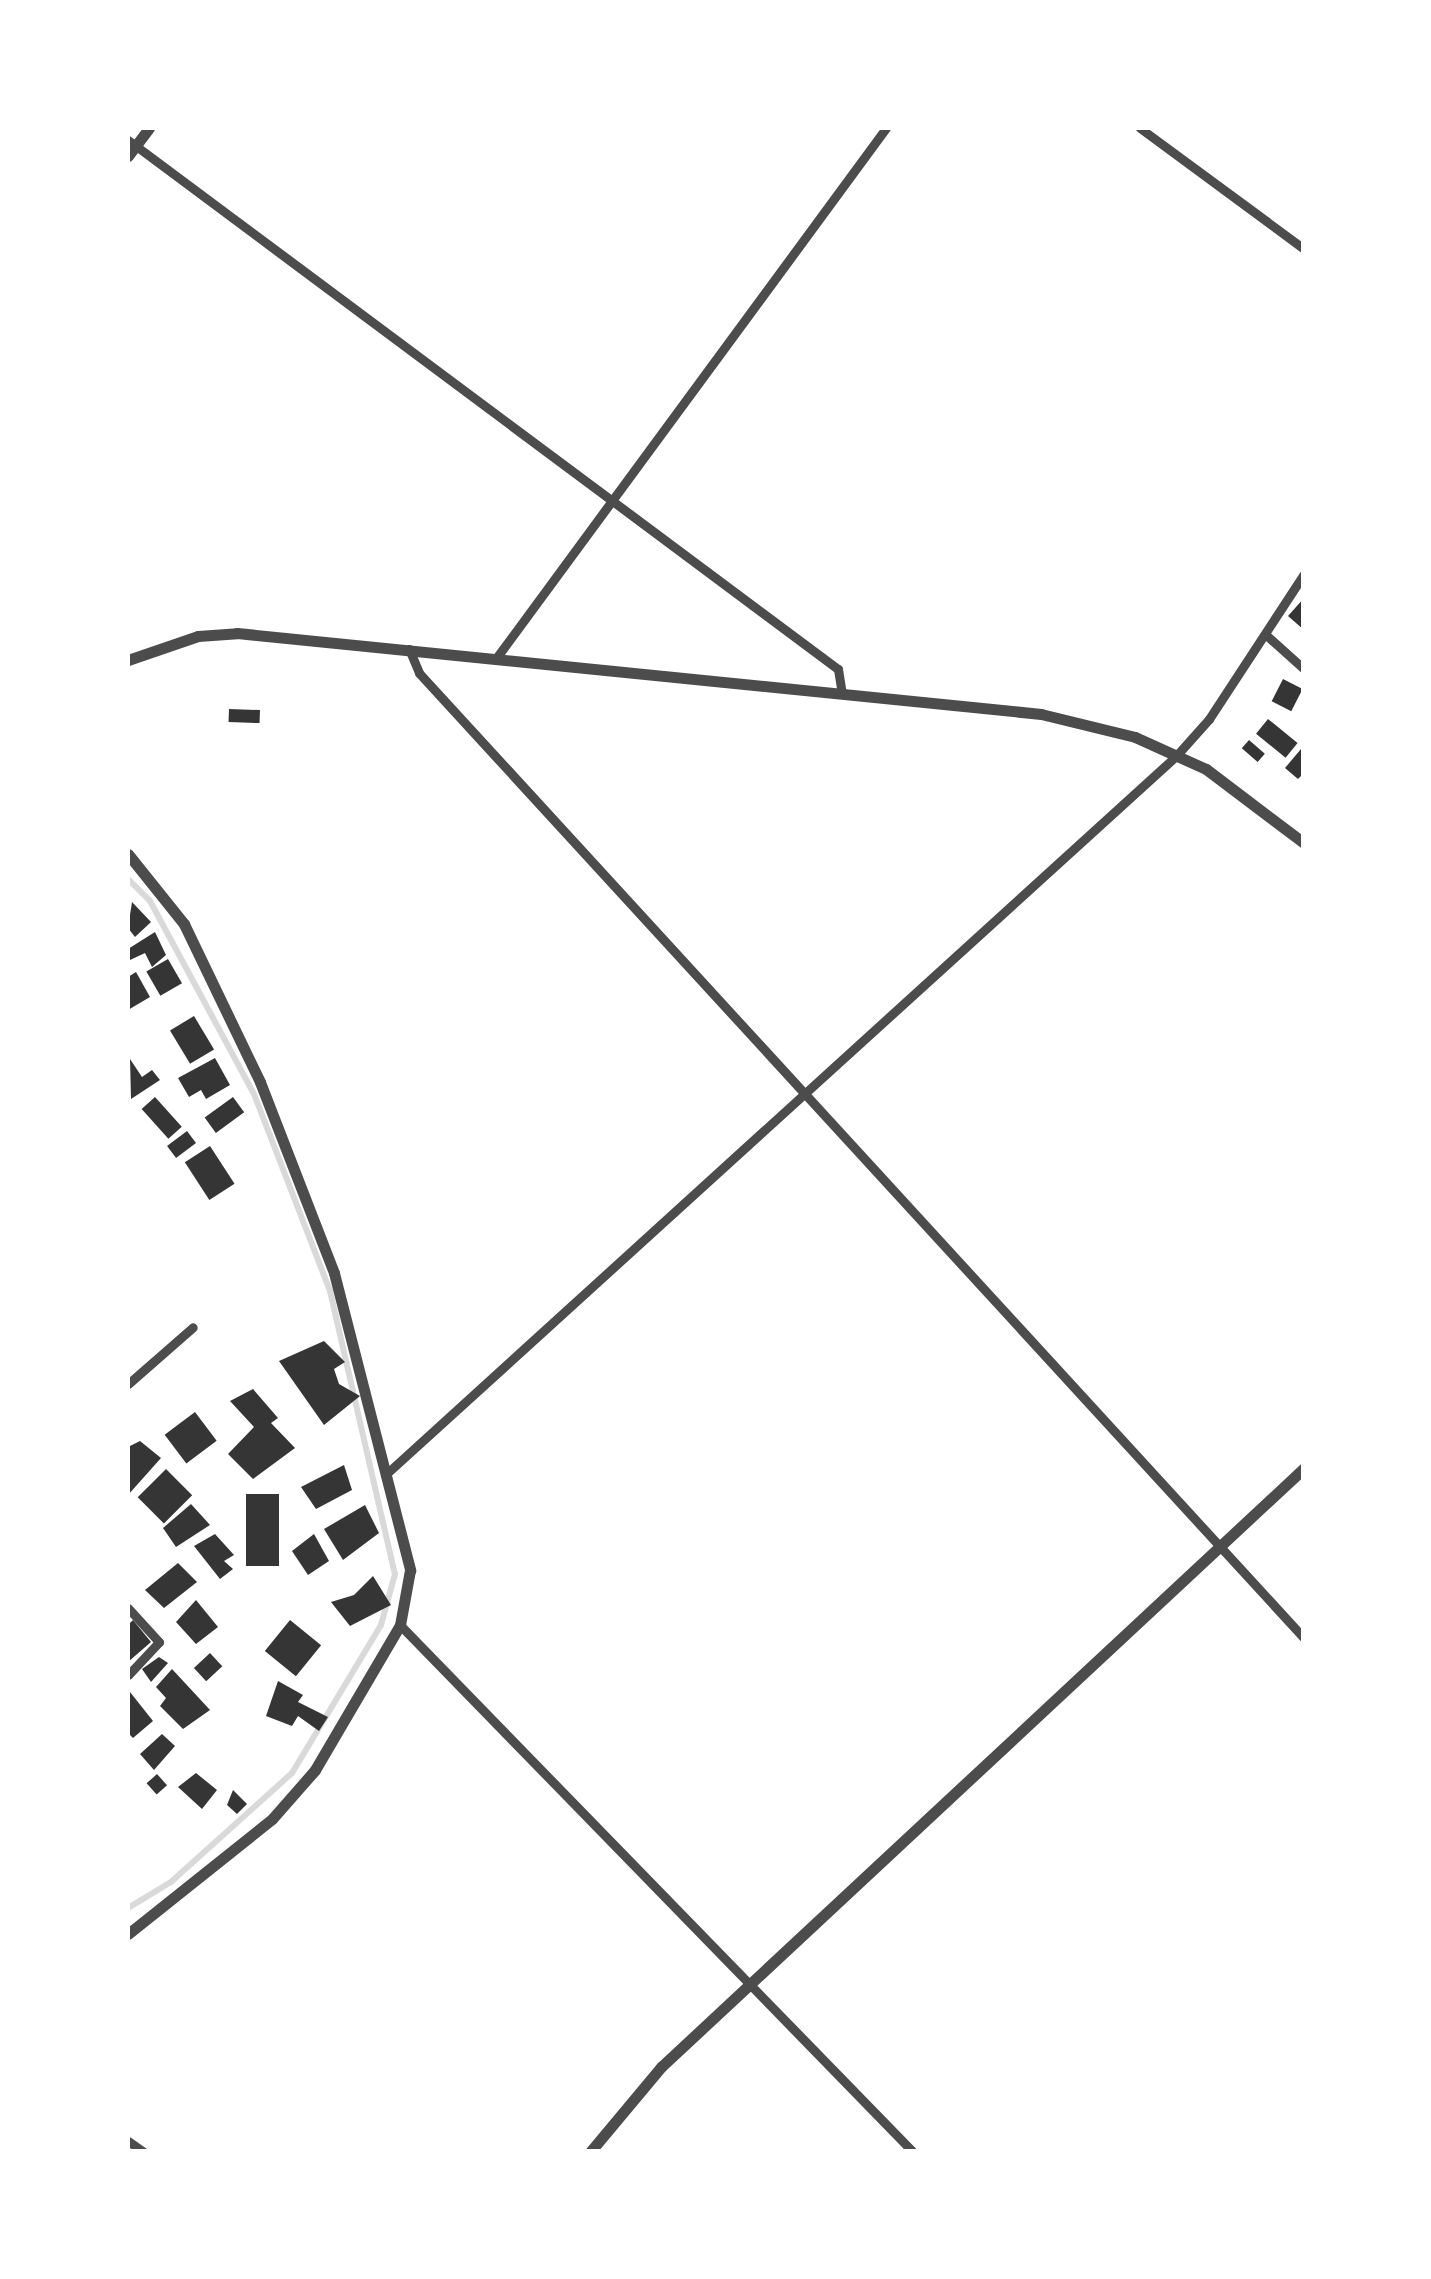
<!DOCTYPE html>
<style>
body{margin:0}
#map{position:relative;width:1431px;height:2279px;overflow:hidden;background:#fff;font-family:Karla,sans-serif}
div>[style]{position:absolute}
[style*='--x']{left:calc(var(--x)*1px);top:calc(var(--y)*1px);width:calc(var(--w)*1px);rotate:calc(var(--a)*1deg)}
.stream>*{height:6px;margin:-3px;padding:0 3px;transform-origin:3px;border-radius:3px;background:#d9d9d9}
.building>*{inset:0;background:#353535;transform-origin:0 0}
.minor>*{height:9px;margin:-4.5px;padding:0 4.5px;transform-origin:4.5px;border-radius:4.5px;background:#4c4c4c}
.tertiary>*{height:11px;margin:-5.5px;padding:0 5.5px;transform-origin:5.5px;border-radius:5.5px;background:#4c4c4c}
span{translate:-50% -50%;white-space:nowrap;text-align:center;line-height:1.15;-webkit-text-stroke:9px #fff;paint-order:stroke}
.frame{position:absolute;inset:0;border:130px solid #fff;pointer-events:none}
</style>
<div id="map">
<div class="stream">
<i style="--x:128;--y:879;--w:31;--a:45"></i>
<i style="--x:150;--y:901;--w:219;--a:61.7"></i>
<i style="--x:254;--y:1094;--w:211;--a:68.9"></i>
<i style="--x:330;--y:1291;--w:290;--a:77.1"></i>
<i style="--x:395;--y:1574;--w:53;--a:105.4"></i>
<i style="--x:381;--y:1625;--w:173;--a:121"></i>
<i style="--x:292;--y:1773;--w:163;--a:138"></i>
<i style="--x:171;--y:1882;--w:50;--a:148.8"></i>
</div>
<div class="building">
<i style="clip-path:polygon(1304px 598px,1304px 630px,1288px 616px)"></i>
<i style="left:1283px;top:679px;width:22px;height:25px;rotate:27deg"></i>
<i style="left:229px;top:709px;width:31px;height:13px;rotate:2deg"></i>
<i style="left:1268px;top:719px;width:38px;height:19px;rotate:39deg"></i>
<i style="left:1249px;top:740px;width:21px;height:11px;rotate:41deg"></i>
<i style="clip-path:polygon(1301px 749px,1304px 773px,1298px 779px,1285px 768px)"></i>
<i style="clip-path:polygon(132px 902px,151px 922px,135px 937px,128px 928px)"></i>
<i style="clip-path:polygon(155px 932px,166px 955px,152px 967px,145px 953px,130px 960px,128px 949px)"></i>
<i style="left:168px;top:959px;width:28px;height:25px;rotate:60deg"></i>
<i style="clip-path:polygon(136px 972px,150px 997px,128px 1010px,128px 977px)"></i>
<i style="left:194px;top:1016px;width:39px;height:28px;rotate:59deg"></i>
<i style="clip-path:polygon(215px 1058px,230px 1085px,206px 1099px,201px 1090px,189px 1097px,178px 1078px)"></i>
<i style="clip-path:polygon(130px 1059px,142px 1077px,152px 1070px,160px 1080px,131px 1099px)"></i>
<i style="left:155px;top:1097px;width:40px;height:18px;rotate:48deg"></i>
<i style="left:233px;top:1097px;width:19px;height:35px;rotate:54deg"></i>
<i style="left:187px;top:1131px;width:15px;height:25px;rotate:53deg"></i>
<i style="left:210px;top:1146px;width:45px;height:30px;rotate:57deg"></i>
<i style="clip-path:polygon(324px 1341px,345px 1362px,334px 1369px,339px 1384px,360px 1396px,324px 1425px,279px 1361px)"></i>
<i style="clip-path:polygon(253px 1389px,278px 1418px,271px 1423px,295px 1448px,253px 1479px,228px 1454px,254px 1427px,230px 1401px)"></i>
<i style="left:195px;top:1412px;width:36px;height:38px;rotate:53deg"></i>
<i style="clip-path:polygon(140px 1441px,161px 1458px,128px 1495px,128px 1447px)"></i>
<i style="clip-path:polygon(344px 1465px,352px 1490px,316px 1509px,301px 1487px)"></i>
<i style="left:166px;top:1469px;width:37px;height:40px;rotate:45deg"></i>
<i style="left:246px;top:1494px;width:33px;height:72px"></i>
<i style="clip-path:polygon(191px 1504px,210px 1525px,176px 1547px,163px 1528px)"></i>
<i style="clip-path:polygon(365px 1505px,379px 1533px,343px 1560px,324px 1529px)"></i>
<i style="clip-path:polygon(215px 1534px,234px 1555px,224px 1561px,233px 1569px,220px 1579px,194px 1546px)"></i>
<i style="clip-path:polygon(314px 1534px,329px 1561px,308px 1575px,292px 1551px)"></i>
<i style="clip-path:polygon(178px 1563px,197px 1582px,164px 1608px,145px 1590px)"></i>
<i style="clip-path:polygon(373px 1576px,391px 1605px,350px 1626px,331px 1602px,354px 1595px)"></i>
<i style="clip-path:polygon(196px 1600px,218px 1627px,196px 1644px,176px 1622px)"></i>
<i style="clip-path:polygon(133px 1620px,151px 1642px,128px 1662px,128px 1625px)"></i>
<i style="left:290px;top:1620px;width:40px;height:40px;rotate:39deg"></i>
<i style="left:210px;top:1653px;width:18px;height:22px;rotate:47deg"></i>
<i style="clip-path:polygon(159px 1657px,168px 1663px,151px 1682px,142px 1669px)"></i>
<i style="clip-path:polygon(172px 1669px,210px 1710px,183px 1729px,160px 1706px,166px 1698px,156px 1687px)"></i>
<i style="clip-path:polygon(278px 1681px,303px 1695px,298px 1702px,328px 1717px,319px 1731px,298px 1716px,292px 1726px,266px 1716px)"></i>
<i style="clip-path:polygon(130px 1692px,153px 1721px,133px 1738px,128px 1733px)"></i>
<i style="clip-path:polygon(162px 1734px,175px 1746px,154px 1770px,140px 1754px)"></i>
<i style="clip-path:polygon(196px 1773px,217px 1790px,202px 1809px,178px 1787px)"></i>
<i style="left:157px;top:1774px;width:15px;height:14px;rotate:48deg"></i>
<i style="clip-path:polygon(233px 1790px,247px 1804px,237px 1814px,227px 1805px)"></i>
</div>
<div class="minor">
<i style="--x:1140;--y:128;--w:204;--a:36.4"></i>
<i style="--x:128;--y:140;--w:885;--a:36.69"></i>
<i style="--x:838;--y:669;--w:25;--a:81"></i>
<i style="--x:1265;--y:634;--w:52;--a:41.9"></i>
<i style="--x:409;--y:649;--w:26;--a:67"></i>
<i style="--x:419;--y:673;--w:1309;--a:47.48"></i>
<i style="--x:497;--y:657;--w:657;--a:-53.67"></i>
<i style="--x:128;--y:1384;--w:86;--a:-41.2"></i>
<i style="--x:385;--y:1475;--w:1069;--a:-42.27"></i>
<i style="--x:1176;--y:756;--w:50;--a:-48.3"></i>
<i style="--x:1209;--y:719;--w:173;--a:-56.8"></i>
<i style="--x:128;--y:1608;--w:46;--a:47.6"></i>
<i style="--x:159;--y:1642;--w:45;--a:133.2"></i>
<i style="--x:400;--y:1625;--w:735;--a:45.77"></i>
<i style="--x:128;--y:2141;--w:19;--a:35"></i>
</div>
<div class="tertiary">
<i style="--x:128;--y:156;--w:35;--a:-53"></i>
<i style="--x:128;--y:660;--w:74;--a:-18.9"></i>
<i style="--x:198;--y:636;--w:39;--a:-4"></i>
<i style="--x:237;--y:633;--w:808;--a:5.75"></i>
<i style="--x:1041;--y:714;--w:97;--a:13.7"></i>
<i style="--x:1135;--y:737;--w:78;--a:24.3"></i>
<i style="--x:1206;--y:769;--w:123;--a:37.1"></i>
<i style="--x:128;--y:854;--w:90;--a:51.3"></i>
<i style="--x:184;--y:924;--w:175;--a:64.3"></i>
<i style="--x:260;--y:1082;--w:205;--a:68.8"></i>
<i style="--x:334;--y:1273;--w:307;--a:75.6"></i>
<i style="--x:410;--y:1570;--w:56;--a:100.3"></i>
<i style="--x:400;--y:1625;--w:168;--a:120.4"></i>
<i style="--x:315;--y:1770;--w:65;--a:131.3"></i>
<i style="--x:272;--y:1819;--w:184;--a:141.4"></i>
<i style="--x:590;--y:2152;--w:111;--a:-50.1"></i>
<i style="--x:661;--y:2067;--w:879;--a:-42.97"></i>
</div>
<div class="frame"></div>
</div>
